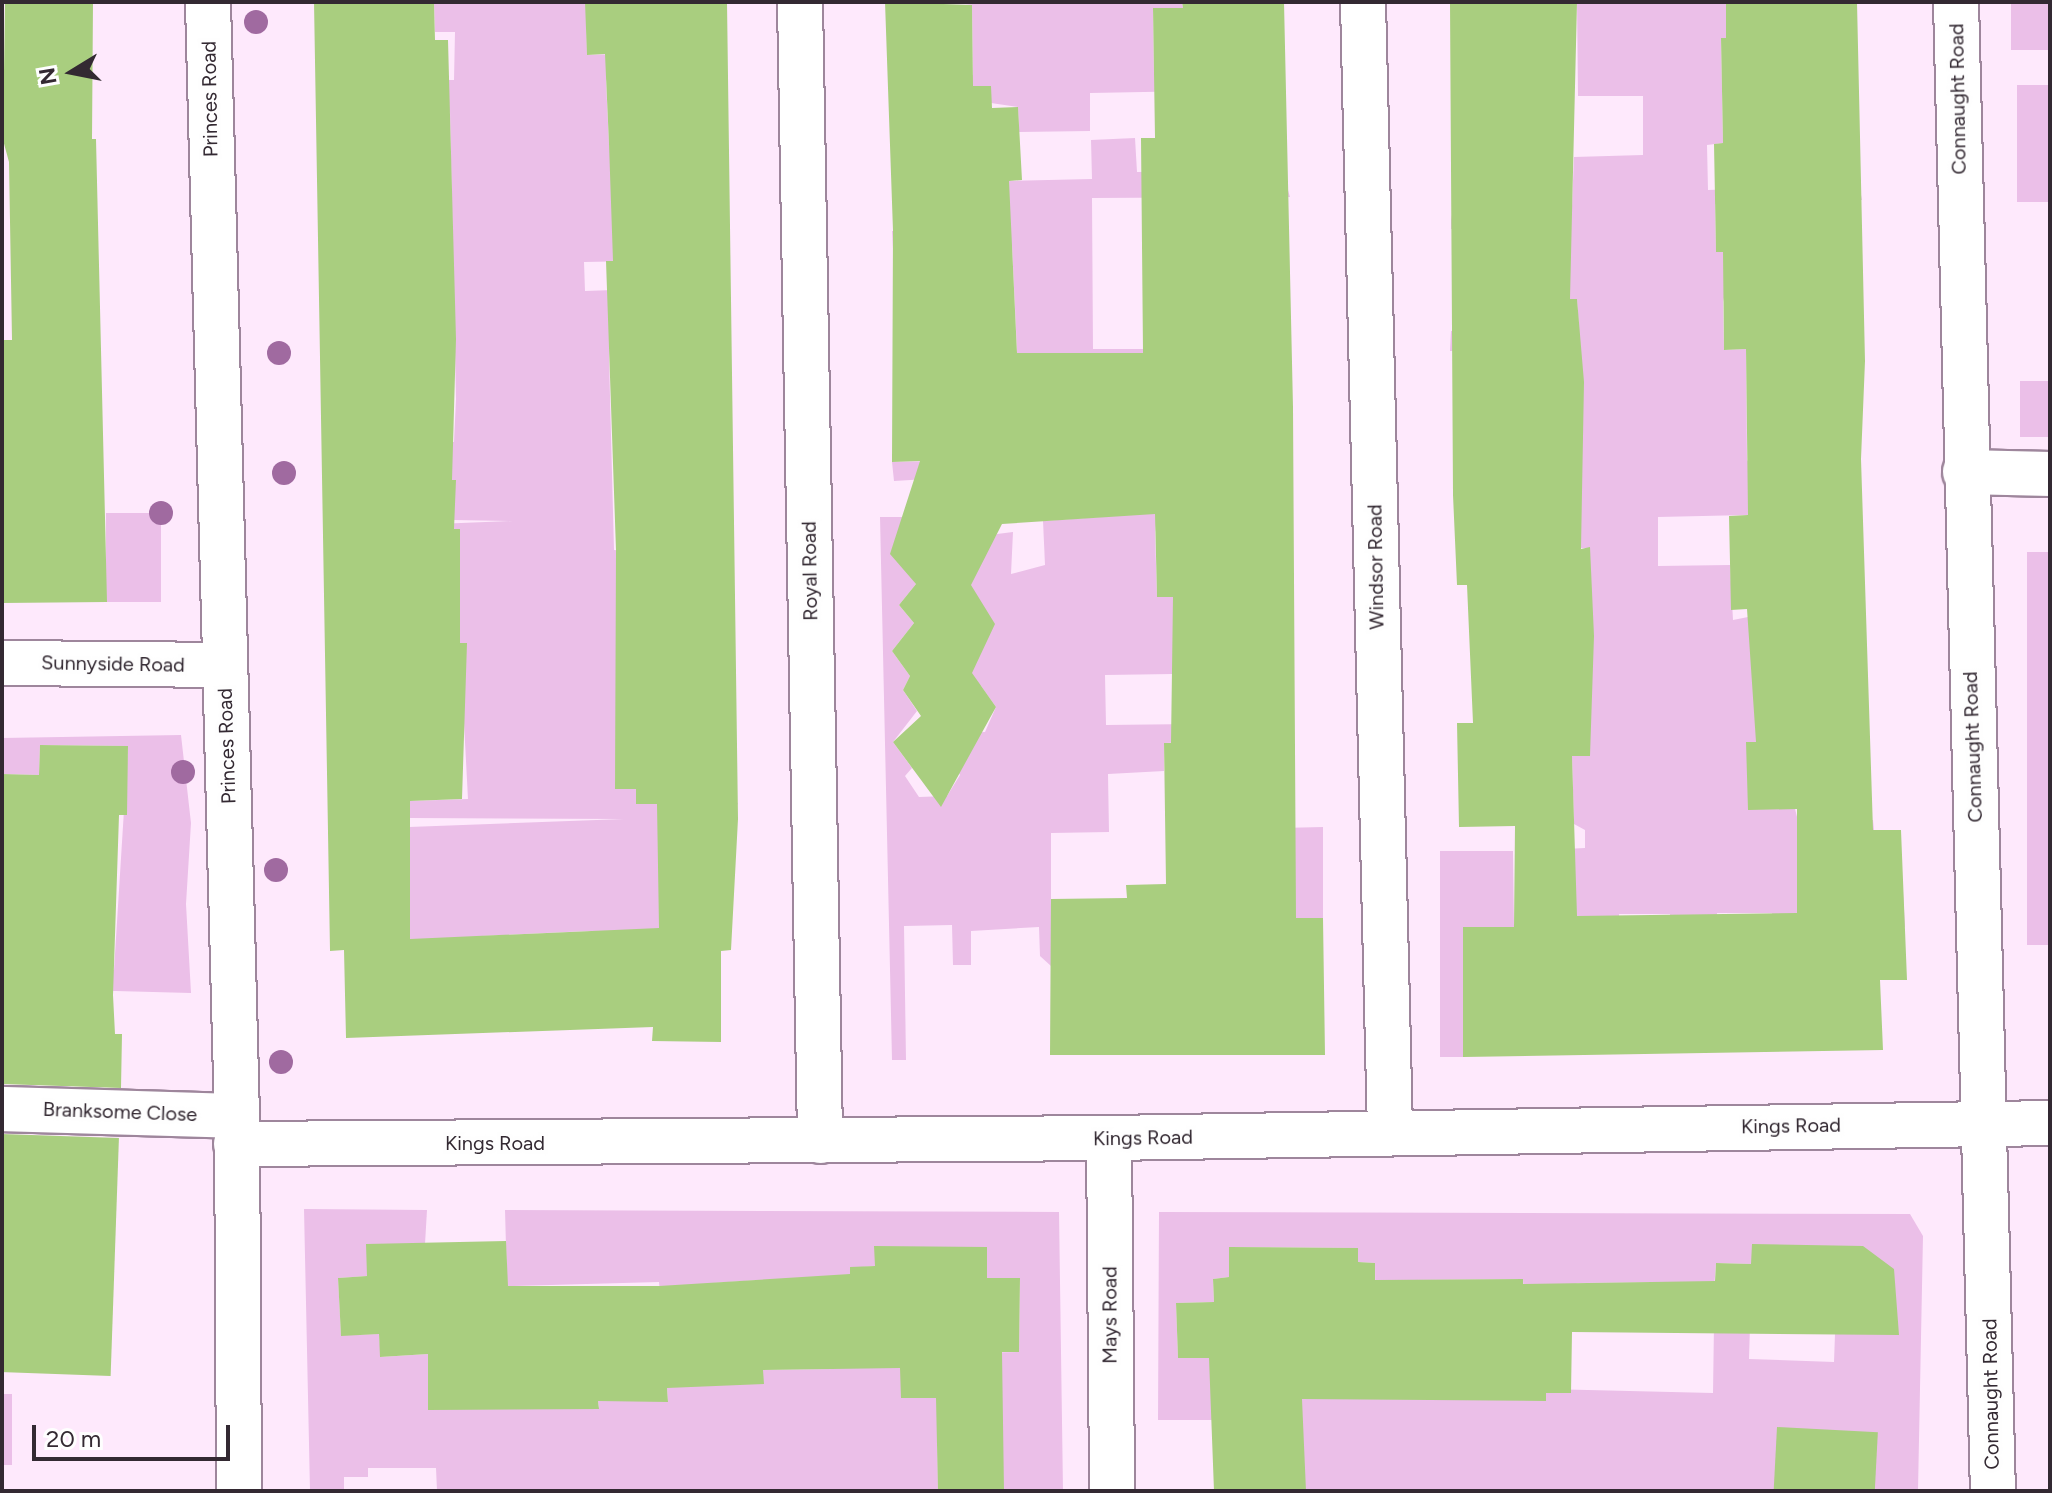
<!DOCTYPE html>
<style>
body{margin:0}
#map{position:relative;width:2052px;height:1493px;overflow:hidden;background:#fee9fc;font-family:Figtree,sans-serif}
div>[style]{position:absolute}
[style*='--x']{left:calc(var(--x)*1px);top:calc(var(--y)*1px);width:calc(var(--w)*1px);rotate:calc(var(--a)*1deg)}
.green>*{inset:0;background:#ebbfe8;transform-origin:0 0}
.building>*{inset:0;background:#a9ce7f;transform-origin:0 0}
.roads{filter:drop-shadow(2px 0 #9e869c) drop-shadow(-2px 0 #9e869c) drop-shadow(0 2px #9e869c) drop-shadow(0 -2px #9e869c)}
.minor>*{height:44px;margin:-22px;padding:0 22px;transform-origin:22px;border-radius:22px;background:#fff}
.trees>*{width:24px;height:24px;margin:-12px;border-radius:50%;background:#a06aa0}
span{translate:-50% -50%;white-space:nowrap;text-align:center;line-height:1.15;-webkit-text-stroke:8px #fefefe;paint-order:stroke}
.street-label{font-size:20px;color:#332932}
.frame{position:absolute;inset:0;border:4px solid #332932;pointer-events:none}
.north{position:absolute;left:32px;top:32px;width:80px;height:80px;-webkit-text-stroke:6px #fefefe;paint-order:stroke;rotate:260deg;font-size:22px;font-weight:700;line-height:32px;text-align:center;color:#332932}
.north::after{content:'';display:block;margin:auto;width:28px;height:36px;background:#332932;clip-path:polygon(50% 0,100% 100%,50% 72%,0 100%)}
.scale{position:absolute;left:32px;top:1425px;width:198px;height:36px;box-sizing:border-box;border:4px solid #332932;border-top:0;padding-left:10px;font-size:24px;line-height:28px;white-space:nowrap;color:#332932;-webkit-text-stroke:6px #fefefe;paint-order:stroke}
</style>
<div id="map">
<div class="green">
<i style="clip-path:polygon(434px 2px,586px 2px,587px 55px,617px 54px,606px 81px,609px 144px,639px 261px,584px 262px,585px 291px,613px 290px,609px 358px,614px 550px,626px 551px,615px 789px,636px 789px,637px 804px,738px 803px,660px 951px,588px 931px,482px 936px,410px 949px,409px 827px,624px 819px,410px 818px,410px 801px,468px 799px,464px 723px,453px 653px,460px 530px,412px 531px,412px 525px,513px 521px,454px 520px,407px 481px,406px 442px,454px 442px,456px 399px,450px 112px,399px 80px,454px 80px,455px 32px,435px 32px)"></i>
<i style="clip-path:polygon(952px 2px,1182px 2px,1183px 8px,1153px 9px,1154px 74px,1198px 91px,1090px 93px,1090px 131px,1019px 132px,1018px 107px,991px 103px,990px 86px,888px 89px,888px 79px,973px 75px,972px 5px)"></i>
<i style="clip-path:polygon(1577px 2px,1726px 2px,1726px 11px,1779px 38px,1721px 38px,1723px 143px,1707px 145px,1708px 190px,1859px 185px,1862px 200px,1715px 204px,1716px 252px,1734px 252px,1723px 302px,1724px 350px,1746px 349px,1747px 460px,1788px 514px,1658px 517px,1658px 566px,1730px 565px,1733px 620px,1748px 617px,1798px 821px,1873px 820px,1874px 830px,1817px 833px,1902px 874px,1905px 927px,1773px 937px,1772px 913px,1717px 913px,1719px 970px,1669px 933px,1670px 914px,1619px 914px,1619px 926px,1565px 927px,1565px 849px,1585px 848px,1585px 830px,1574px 824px,1572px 756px,1589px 756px,1587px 548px,1563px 548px,1561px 478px,1453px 481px,1453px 453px,1582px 453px,1579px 351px,1450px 351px,1451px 331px,1579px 331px,1577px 299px,1540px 300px,1539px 226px,1451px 229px,1451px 220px,1453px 209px,1572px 206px,1574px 157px,1643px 155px,1643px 96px,1578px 96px)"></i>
<i style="left:2011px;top:2px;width:39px;height:48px"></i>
<i style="left:2050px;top:85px;width:117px;height:33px;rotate:90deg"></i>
<i style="clip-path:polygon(1135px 138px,1137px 172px,1205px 171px,1287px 187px,1290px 197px,1092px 198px,1093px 349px,1177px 349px,1155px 532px,1157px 597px,1191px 597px,1173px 674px,1105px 675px,1106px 725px,1194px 724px,1195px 742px,1164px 743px,1164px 771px,1108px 774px,1109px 832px,1051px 833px,1051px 966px,1040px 956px,1039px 927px,971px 931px,971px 965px,953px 965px,952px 925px,904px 926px,906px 1060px,892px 1060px,880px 517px,902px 517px,916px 584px,899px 605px,914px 623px,892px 651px,910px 676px,903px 690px,917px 711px,893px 742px,912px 768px,905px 776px,919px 797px,947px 796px,960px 775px,947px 752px,960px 733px,985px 732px,996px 707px,981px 686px,956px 687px,955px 602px,997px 534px,1013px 532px,1011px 574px,1045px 565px,1043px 521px,1100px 517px,1042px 472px,894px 481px,892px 462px,974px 460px,1017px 350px,1012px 245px,893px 249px,892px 231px,1006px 228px,1006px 181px,1092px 179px,1091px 140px)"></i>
<i style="left:2020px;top:381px;width:30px;height:56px"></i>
<i style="left:161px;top:513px;width:89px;height:55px;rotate:90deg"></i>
<i style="left:2027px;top:552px;width:23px;height:393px"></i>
<i style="clip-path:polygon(181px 735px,191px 823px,186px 904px,191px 993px,2px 988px,2px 965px,114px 970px,128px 746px,40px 745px,39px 775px,2px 774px,2px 738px)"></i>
<i style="clip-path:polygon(1323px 827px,1323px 918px,1249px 918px,1196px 830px)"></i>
<i style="clip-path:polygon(1440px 851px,1513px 851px,1514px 927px,1463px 928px,1463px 1057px,1440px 1057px)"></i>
<i style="clip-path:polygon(evenodd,304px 1209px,427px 1210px,425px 1244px,367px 1276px,338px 1278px,341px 1335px,379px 1334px,381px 1357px,428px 1354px,428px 1391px,510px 1391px,505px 1210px,1059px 1212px,1063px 1491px,1004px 1491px,937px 1410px,938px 1491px,437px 1491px,436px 1468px,368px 1468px,368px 1477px,344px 1477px,344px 1491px,310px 1491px,304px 1209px,936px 1247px,987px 1247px,987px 1278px,1020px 1278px,1019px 1352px,852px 1355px,850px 1268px,875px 1266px,936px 1247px,304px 1209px,760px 1280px,833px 1369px,763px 1370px,713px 1283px,760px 1280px,304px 1209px,659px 1282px,668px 1401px,598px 1401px,599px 1408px,514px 1286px,659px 1282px)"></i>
<i style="clip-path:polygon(evenodd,1159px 1212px,1910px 1214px,1923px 1236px,1918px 1491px,1877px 1491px,1777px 1428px,1778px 1491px,1306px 1491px,1259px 1420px,1158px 1420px,1159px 1212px,1229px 1247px,1357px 1248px,1358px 1262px,1375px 1263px,1376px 1357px,1178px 1358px,1176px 1303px,1214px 1302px,1213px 1279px,1229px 1277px,1229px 1247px,1159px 1212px,1716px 1263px,1751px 1264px,1835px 1334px,1834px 1362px,1749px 1359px,1750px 1326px,1714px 1324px,1713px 1393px,1546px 1389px,1415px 1280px,1523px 1279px,1524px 1302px,1578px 1283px,1692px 1282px,1713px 1303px,1716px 1263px)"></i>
<i style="left:2px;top:1394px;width:10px;height:71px"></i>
</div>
<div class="building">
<i style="clip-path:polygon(5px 2px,93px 2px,92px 139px,96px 139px,107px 602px,2px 603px,2px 340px,12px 340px,9px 162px,3px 140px)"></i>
<i style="clip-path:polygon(314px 2px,434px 2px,435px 40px,448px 40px,456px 339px,452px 480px,456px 480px,454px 529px,460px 529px,460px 643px,467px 643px,462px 799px,410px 801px,410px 939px,659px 928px,657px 804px,636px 804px,636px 789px,615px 789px,616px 550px,606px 261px,613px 261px,609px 144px,605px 54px,587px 55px,585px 2px,727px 2px,738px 819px,731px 950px,721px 951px,721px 1042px,652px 1041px,653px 1027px,346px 1038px,344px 950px,330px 951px)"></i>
<i style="clip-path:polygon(885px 2px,972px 5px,973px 86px,991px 86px,992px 108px,1018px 107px,1022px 180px,1009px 181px,1017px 353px,1143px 353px,1141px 138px,1155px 138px,1153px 8px,1183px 8px,1182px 2px,1284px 2px,1293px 407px,1296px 918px,1323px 918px,1325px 1055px,1050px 1055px,1051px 899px,1127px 898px,1126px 885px,1166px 884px,1164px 743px,1171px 743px,1173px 597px,1157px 597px,1155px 514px,1002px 524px,971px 585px,995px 624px,972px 673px,996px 707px,941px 807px,893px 742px,921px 716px,903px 690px,910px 676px,892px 651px,914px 623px,899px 605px,916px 584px,890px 554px,920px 461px,892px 462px,893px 231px)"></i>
<i style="clip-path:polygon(1450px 2px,1577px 2px,1570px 299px,1577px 299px,1584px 382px,1581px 549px,1590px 547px,1594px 636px,1590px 756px,1572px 756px,1577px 916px,1797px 913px,1797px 809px,1748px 810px,1746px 742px,1756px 742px,1747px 609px,1731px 610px,1729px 516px,1748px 515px,1746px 349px,1724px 350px,1723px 252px,1716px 252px,1714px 144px,1723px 143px,1721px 38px,1726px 38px,1726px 2px,1857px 2px,1865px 361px,1861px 459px,1873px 830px,1901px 830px,1907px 980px,1880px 980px,1883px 1050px,1463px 1057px,1463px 927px,1514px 927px,1515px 826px,1459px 827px,1457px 723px,1473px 723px,1467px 585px,1457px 585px,1453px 495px)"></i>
<i style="clip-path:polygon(40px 745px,128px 746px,127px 815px,119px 815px,113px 995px,115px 1034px,122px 1034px,121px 1088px,2px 1084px,2px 774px,39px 775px)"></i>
<i style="left:2px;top:1134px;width:117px;height:238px;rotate:2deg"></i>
<i style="clip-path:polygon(506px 1241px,508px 1286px,659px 1286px,850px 1274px,850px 1267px,875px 1266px,874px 1246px,987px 1247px,987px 1278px,1020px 1278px,1019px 1352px,1002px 1352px,1004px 1491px,938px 1491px,936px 1398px,901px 1398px,900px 1368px,763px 1370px,764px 1384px,667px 1388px,668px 1402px,598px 1401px,599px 1409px,428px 1410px,428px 1354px,380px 1357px,379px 1334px,341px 1336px,338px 1278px,367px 1276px,366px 1244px)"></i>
<i style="clip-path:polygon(1752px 1244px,1863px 1246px,1894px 1269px,1899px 1335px,1572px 1332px,1571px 1393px,1546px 1393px,1546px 1401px,1302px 1399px,1306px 1491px,1214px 1491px,1209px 1358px,1178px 1358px,1176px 1303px,1214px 1302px,1213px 1279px,1229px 1277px,1229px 1247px,1358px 1248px,1358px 1262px,1375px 1263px,1375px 1280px,1523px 1279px,1523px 1284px,1715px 1281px,1716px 1263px,1751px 1264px)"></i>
<i style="left:1777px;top:1427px;width:101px;height:64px;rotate:3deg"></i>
</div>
<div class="roads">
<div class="minor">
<i style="--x:208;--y:2;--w:1114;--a:88.51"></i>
<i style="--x:237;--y:1116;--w:375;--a:89.7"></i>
<i style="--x:800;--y:2;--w:1139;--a:88.99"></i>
<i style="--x:1363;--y:2;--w:1130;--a:88.63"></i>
<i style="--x:1956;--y:2;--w:1489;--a:88.58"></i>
<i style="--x:1965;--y:472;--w:85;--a:1.3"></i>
<i style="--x:2;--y:663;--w:223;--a:0.5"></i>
<i style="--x:2;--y:1109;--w:235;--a:1.7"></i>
<i style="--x:1109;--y:1138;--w:353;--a:89.5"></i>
<i style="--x:236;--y:1144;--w:873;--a:-0.39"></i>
<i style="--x:1109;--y:1138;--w:941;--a:-0.91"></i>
</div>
</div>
<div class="trees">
<i style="left:256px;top:22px"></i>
<i style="left:279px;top:353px"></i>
<i style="left:284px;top:473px"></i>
<i style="left:161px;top:513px"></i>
<i style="left:183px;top:772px"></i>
<i style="left:276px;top:870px"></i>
<i style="left:281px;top:1062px"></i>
</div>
<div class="street-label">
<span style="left:210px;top:99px;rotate:-91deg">Princes Road</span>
<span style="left:1958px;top:99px;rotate:-91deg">Connaught Road</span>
<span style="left:1376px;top:567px;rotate:-91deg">Windsor Road</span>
<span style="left:810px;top:571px;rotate:-91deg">Royal Road</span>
<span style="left:113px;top:664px;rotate:1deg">Sunnyside Road</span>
<span style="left:227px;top:746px;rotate:-92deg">Princes Road</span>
<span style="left:1973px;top:747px;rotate:-92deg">Connaught Road</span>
<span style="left:120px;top:1112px;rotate:2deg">Branksome Close</span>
<span style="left:1791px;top:1126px;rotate:-1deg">Kings Road</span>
<span style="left:1143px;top:1138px;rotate:-1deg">Kings Road</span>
<span style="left:495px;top:1143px">Kings Road</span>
<span style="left:1110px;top:1315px;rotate:-90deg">Mays Road</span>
<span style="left:1991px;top:1394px;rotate:-91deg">Connaught Road</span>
</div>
<div class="frame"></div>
<div class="north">N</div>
<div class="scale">20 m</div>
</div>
